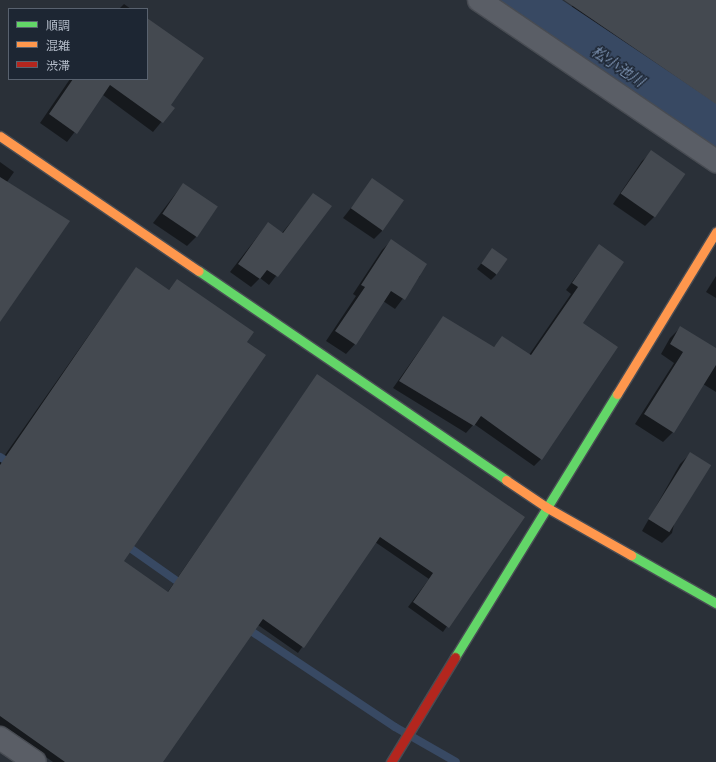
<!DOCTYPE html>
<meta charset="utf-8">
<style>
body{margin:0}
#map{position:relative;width:716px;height:762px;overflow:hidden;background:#2a3038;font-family:Helvetica,"Noto Sans JP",sans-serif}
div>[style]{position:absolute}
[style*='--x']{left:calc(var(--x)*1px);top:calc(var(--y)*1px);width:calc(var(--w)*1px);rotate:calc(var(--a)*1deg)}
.shadow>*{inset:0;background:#0007}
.stream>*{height:8px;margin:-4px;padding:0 4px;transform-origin:4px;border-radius:4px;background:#384963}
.river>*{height:47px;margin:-23.5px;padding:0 23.5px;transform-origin:23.5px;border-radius:23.5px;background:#384963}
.building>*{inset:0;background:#444950;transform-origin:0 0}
.roads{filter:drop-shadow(1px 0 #484c53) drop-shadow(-1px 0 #484c53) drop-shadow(0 1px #484c53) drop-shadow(0 -1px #484c53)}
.street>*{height:22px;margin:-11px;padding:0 11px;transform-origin:11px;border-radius:11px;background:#5a5e66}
.fast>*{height:9px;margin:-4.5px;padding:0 4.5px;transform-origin:4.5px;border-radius:4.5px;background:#63d668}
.slow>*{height:9px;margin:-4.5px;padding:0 4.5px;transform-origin:4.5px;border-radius:4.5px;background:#ff974d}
.jam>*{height:9px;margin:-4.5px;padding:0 4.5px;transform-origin:4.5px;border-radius:4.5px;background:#b3261e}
span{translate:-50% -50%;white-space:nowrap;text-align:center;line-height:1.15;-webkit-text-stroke:3px #1d2633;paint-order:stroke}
.water-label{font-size:15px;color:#7c92b1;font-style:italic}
.legend{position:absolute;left:8px;top:8px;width:140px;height:72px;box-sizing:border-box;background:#1d2633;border:1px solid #59626f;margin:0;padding:5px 7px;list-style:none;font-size:12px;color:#b4bcc9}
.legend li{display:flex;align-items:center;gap:8px;height:20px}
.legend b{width:20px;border:1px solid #59626f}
</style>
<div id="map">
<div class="shadow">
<i style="clip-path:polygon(576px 0,716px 0,716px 113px,569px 11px)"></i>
<i style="clip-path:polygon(124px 4px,131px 9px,119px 9px)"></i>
<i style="clip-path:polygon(147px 20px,170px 105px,173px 108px,153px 132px,103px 95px,67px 142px,40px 123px,70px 79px,147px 79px)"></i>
<i style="clip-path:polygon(652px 152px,655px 216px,645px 226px,613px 204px,642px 161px)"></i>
<i style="clip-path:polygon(0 162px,14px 172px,7px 182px,0 321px)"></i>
<i style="clip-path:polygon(373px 180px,382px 231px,374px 239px,343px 218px)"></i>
<i style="clip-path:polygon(183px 184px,196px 237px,187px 246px,153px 223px)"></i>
<i style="clip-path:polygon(313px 195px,331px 206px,269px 285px,260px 278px,251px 287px,230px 272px,268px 223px,282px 233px)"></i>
<i style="clip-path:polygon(391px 241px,420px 276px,395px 309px,383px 301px,355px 344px,346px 354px,326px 341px,356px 296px,353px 294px,382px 250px)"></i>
<i style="clip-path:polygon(599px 246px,581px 323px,541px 459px,534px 466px,474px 424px,466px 433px,393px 388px,443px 317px,493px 348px,503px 337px,529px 355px,571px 294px,566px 290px)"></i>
<i style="clip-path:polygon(492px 249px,496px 275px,491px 280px,477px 269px)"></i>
<i style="clip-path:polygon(136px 268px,168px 291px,177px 280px,122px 561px,167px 593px,317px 376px,523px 517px,443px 632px,408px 607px,429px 579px,375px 542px,298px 653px,258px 625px,162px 762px,53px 762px,7px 730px,0 732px,0 462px)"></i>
<i style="clip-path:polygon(716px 276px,716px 298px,706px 292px)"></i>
<i style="clip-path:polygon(680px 328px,716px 349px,716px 392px,703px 384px,673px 432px,663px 442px,635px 424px,674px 363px,661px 354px,670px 338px)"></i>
<i style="clip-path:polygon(690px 454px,672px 533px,662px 543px,642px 531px,680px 464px)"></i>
</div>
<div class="stream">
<i style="--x:0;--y:457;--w:15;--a:32"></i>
<i style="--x:123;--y:543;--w:75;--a:35.2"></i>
<i style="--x:245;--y:627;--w:180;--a:33.7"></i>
<i style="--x:395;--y:727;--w:70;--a:29.8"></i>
</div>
<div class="river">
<i style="--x:520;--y:0;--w:236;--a:33.8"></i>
</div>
<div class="building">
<i style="clip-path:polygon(564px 0,716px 0,716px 104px)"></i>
<i style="clip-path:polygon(147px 18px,204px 58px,171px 105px,175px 108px,163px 123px,110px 85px,77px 134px,49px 114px,73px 79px,147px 79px)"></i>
<i style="left:651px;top:150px;width:42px;height:53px;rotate:35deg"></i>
<i style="clip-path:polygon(0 177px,70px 221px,0 322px)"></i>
<i style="left:372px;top:178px;width:39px;height:37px;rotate:35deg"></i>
<i style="left:183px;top:183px;width:42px;height:37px;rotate:34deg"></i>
<i style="clip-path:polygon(313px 193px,332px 206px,278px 277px,267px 270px,260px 279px,238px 264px,268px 222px,283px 233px)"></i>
<i style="clip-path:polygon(391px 239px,427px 264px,405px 300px,391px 291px,356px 345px,335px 331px,365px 287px,361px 285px)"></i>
<i style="clip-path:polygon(599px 244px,624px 262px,583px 323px,618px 347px,542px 460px,481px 416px,474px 426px,399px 381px,443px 316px,494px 347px,502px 336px,531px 355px,578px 287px,572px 283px)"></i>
<i style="left:492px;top:248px;width:19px;height:19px;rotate:35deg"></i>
<i style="clip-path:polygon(136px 267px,169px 290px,177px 279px,254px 332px,247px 342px,266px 355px,124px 561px,168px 592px,317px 374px,525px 517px,449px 628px,413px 602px,433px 573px,380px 537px,304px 648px,263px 619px,163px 762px,65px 762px,0 716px,0 465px)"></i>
<i style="clip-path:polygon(680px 326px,716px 348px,716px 365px,674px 433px,644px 414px,683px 352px,670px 344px)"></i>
<i style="left:690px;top:452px;width:25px;height:79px;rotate:32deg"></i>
</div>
<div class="roads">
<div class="street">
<i style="--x:479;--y:0;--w:287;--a:34.2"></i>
<i style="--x:0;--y:738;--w:42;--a:34.4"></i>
</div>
<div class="fast">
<i style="--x:199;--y:271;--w:371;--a:34.2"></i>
<i style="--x:631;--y:555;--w:98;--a:29.5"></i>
<i style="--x:455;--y:657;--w:309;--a:-58.4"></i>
</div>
<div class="slow">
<i style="--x:0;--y:136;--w:240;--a:34.2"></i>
<i style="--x:617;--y:394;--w:190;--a:-58.6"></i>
<i style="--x:506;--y:480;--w:48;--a:34"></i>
<i style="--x:546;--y:507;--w:98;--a:29.5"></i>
</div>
<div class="jam">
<i style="--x:391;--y:762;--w:123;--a:-58.6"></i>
</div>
</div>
<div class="water-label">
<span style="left:618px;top:66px;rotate:34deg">松小池川</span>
</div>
<ul class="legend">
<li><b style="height:5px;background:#63d668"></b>順調</li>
<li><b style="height:5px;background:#ff974d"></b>混雑</li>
<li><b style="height:5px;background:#b3261e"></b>渋滞</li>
</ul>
</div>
